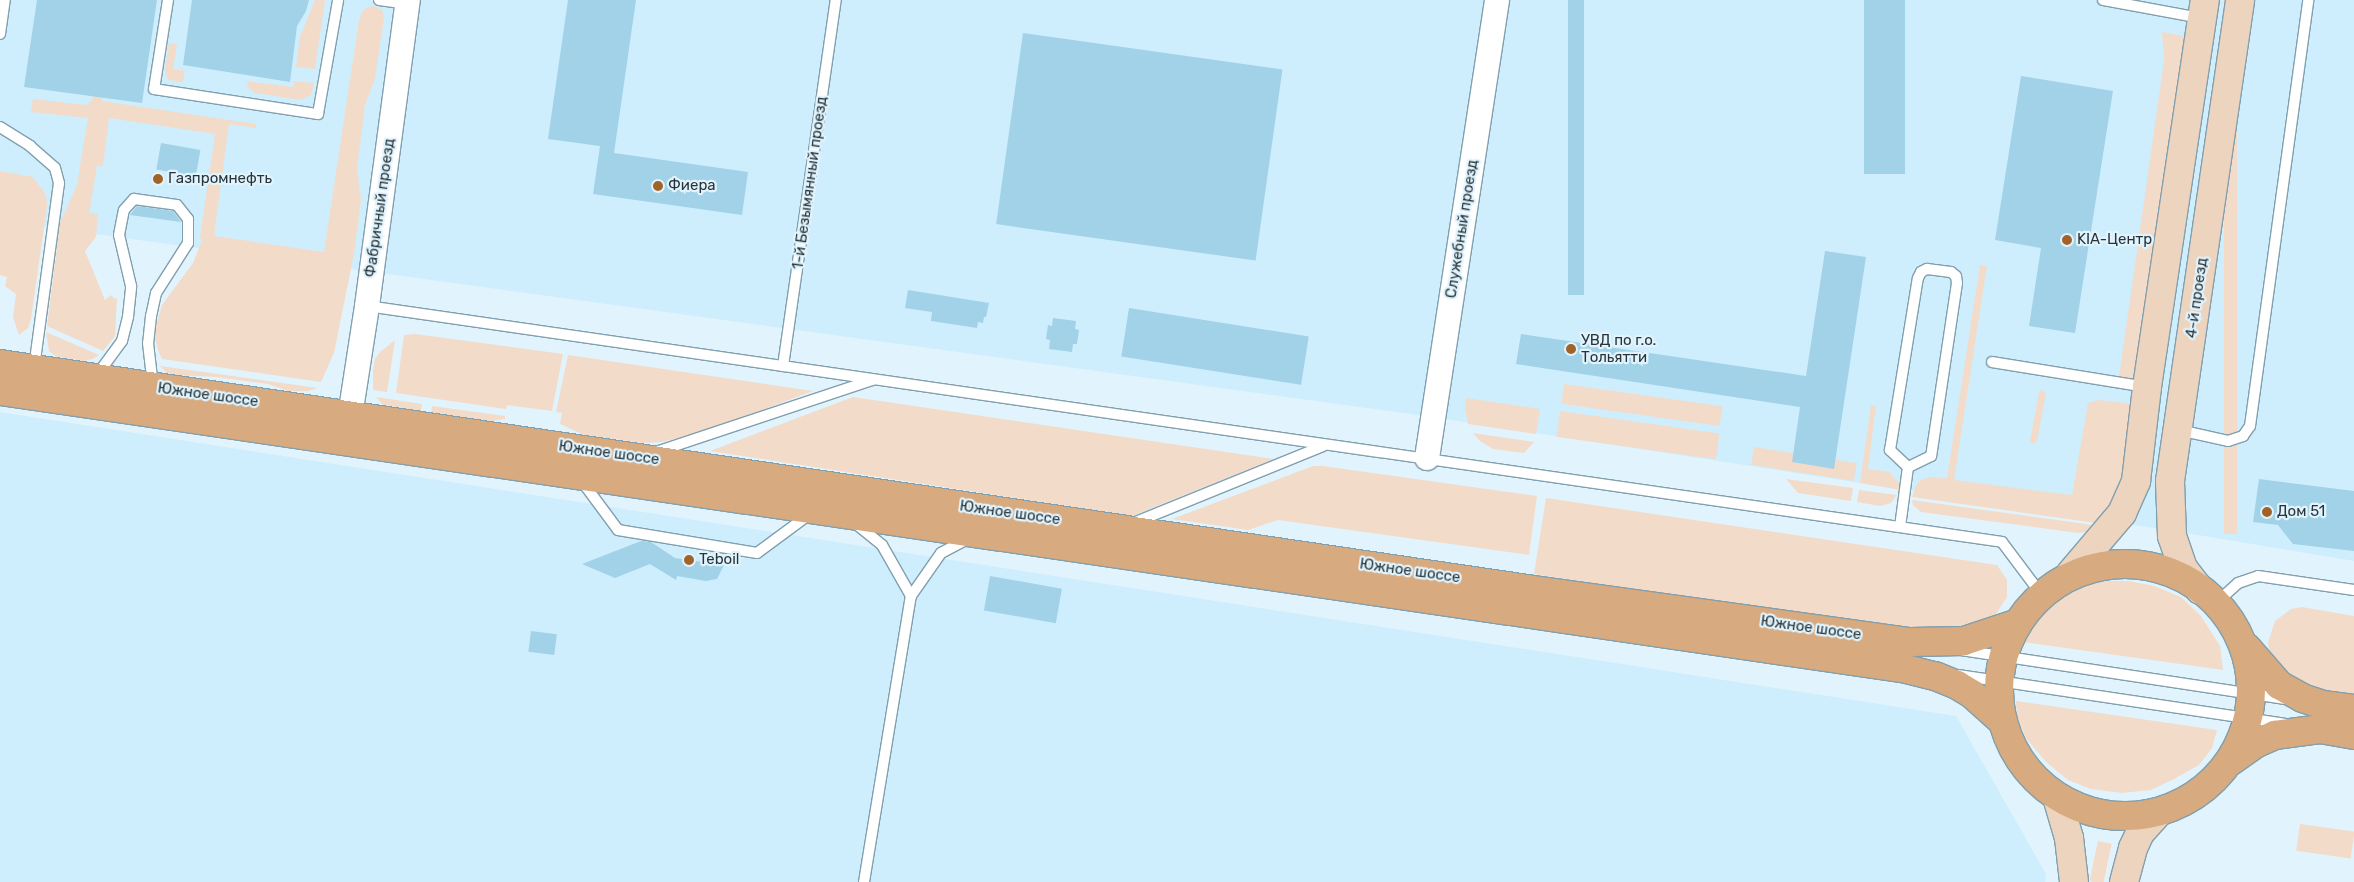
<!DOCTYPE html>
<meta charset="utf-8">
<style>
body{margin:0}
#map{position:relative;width:2354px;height:882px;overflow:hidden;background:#e1f4fd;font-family:Rubik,sans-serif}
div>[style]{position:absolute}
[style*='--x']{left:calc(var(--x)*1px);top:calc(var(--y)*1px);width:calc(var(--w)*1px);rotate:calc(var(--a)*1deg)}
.built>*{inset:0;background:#ceeefd}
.green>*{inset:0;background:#f3dbc9;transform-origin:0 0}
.building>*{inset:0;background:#a1d2e8;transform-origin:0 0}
.roads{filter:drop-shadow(1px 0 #819fad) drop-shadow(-1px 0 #819fad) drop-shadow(0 1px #819fad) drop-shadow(0 -1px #819fad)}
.service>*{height:10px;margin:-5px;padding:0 5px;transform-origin:5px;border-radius:5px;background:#fff}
.tertiary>*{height:24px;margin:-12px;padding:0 12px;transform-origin:12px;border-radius:12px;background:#fff}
.secondary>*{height:28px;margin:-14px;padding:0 14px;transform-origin:14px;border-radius:14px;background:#ecd4bf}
.primary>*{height:28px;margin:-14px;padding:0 14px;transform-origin:14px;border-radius:14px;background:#d8aa7f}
.primary>.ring{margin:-14px;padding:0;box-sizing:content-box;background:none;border:28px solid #d8aa7f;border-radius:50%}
.dots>*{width:14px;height:14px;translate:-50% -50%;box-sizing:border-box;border:2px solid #e1f4fd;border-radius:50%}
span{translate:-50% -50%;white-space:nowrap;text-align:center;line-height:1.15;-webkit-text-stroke:4.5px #e1f4fd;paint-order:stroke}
.poi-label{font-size:15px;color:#28343a}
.left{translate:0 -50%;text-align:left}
.street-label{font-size:15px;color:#28343a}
</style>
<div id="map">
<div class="built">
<i style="clip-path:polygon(0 0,2354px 0,2354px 561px,2186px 533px,1418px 415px,0 221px)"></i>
<i style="clip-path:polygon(0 412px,1956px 716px,2046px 874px,2045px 882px,0 882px)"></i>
</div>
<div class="green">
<i style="clip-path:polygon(107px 0,117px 0,102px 101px,256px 124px,256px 128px,229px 124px,214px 236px,324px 252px,359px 20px,363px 10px,369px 7px,374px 6px,382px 10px,384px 17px,375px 79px,365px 105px,357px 169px,361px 200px,354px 254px,334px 353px,321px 382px,162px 359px,158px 350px,154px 333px,162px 305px,193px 263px,202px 240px,200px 237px,215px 134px,109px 118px,103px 166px,97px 166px,89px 213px,98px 214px,96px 237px,85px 251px,105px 300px,111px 295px,115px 299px,117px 297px,115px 336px,103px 351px,47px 326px,60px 223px,77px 185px,88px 118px,31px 112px,33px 99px,86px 105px,92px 100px)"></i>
<i style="clip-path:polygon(315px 0,325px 0,315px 69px,296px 67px,300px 37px)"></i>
<i style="left:2224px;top:0;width:13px;height:534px"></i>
<i style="clip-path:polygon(2162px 32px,2190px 37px,2135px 379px,2128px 379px,2119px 377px,2164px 61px)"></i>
<i style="clip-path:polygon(169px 43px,177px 44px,173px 69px,185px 71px,183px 82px,169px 80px,166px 76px,165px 71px)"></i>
<i style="clip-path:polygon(247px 81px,293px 87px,294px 81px,314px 83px,311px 95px,301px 100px,255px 93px,248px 87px)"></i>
<i style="clip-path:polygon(0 171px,33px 177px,46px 195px,47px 206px,31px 319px,28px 328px,19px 335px,13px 317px,16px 294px,5px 286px,7px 277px,0 275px)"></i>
<i style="clip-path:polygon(1980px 265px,1987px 266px,1954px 480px,2072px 495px,2088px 403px,2099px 400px,2126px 403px,2135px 407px,2132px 479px,2103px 524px,1912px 497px,1916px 485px,1921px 480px,1930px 477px,1947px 478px)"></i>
<i style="clip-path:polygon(46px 332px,99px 355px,93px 359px,82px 361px,55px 356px,49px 351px)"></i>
<i style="clip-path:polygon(415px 334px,563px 354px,552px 411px,507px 405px,506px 409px,396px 393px,404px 335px)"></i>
<i style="clip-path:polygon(395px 340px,387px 392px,373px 390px,373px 371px,375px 359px,380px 352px)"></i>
<i style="clip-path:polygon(568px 355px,813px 391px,708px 430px,662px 442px,643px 443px,584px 435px,560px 424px,562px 413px,556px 412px)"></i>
<i style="clip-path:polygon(160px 366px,318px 388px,308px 391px,288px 391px,268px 384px,216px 377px,174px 375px,167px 373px)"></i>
<i style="left:1564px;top:384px;width:160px;height:20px;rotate:8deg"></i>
<i style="clip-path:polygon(2041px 390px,2046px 393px,2037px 441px,2034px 444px,2030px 441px,2039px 392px)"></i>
<i style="clip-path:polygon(376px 397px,422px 404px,421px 411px,383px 405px)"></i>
<i style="clip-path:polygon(853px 397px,1274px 459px,1132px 516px,710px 451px)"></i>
<i style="clip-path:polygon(1466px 398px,1540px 409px,1536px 434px,1468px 424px,1465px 407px)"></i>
<i style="clip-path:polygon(1871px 405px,1876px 406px,1868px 469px,1889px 472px,1898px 482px,1901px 490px,1860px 483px)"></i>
<i style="clip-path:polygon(432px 406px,505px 416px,505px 419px,486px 422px,431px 414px)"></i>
<i style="left:1560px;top:411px;width:161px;height:26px;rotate:8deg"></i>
<i style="clip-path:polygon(1473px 433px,1534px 442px,1524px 453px,1493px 449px,1480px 441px)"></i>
<i style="left:1754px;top:447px;width:104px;height:18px;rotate:9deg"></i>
<i style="clip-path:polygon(1313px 466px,1323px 466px,1537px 496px,1529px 555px,1278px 520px,1248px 530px,1172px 519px)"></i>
<i style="clip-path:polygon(1786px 479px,1853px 488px,1851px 501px,1798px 493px)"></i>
<i style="clip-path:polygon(1859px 490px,1897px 495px,1891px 503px,1880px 506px,1857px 502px)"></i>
<i style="clip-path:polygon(1546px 498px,1997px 565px,2007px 580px,2007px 597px,1994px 617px,1983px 626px,1935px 634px,1534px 574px)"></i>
<i style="clip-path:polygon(1912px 500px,2100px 526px,2087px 532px,2078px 533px,1921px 512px,1913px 505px)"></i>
<i style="clip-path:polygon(2102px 581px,2129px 581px,2154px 586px,2181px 597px,2201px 616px,2220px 646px,2223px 670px,2024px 642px,2034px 616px,2055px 598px,2078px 587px)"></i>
<i style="clip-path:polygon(2302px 607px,2354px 616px,2354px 695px,2328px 691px,2296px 680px,2282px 672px,2270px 654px,2268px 643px,2275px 621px,2291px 609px)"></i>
<i style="clip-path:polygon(2016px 701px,2217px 730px,2212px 748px,2199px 765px,2174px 779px,2151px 790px,2122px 793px,2091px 789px,2068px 780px,2046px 762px,2026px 738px,2017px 719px)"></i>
<i style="left:2300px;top:824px;width:55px;height:27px;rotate:8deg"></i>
<i style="left:2098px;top:841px;width:14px;height:41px;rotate:12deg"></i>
</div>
<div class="building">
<i style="clip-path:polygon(37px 0,157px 0,142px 103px,24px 87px)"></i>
<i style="clip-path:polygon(192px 0,309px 0,306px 11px,297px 26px,290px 82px,183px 65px)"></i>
<i style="clip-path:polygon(568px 0,636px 0,614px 153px,748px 172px,742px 215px,593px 194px,600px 146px,548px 139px)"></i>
<i style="left:1568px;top:0;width:16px;height:295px"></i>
<i style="left:1864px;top:0;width:41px;height:174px"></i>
<i style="left:1023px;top:33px;width:262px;height:193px;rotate:8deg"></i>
<i style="clip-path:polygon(2021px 76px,2113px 91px,2075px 333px,2029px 326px,2041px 248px,1995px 240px)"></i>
<i style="left:161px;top:143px;width:40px;height:27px;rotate:10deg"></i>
<i style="clip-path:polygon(137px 206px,173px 211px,181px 222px,130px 215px)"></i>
<i style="clip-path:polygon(1825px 251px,1866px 257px,1834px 469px,1792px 462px,1800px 407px,1516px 364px,1521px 334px,1806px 376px)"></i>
<i style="clip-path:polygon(908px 290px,989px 303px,986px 317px,984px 317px,983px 323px,978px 322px,977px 328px,931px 321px,932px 312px,905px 308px)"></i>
<i style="left:1129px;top:308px;width:182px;height:49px;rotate:9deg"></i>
<i style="clip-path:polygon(1053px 318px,1076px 321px,1075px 329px,1079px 330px,1077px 344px,1073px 344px,1072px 352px,1049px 349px,1050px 340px,1046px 339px,1048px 325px,1052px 326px)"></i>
<i style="clip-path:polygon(2259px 479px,2354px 491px,2354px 551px,2293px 544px,2278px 525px,2253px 522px)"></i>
<i style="clip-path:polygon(641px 541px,651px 542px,675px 558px,724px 565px,717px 579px,706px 581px,677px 576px,676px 580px,650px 564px,615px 578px,582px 564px)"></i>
<i style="left:990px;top:576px;width:73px;height:35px;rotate:10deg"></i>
<i style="left:531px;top:631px;width:26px;height:21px;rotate:7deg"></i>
</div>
<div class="roads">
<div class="service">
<i style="--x:168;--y:0;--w:90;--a:98.9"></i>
<i style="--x:154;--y:89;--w:166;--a:8.7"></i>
<i style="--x:318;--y:114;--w:116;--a:-80"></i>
<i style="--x:379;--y:0;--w:28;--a:8"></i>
<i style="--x:2103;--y:0;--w:99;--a:10.5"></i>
<i style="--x:0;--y:34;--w:34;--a:-82"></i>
<i style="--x:0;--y:127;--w:36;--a:32"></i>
<i style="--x:30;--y:146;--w:33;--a:41"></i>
<i style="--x:55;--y:168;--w:16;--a:75"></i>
<i style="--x:59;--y:183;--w:188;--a:97.7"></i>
<i style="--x:367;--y:306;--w:1652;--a:8.21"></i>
<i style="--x:2002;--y:542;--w:65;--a:53.1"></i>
<i style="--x:1992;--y:362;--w:156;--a:9.2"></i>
<i style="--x:783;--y:366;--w:370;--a:-81.8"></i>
<i style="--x:97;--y:375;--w:42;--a:-53.7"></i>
<i style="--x:122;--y:341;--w:25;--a:-76"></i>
<i style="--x:128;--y:317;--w:31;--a:-84"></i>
<i style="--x:131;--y:286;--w:52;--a:-103.2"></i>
<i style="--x:119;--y:235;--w:25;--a:-79"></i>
<i style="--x:124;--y:210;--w:15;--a:-48"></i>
<i style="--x:134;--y:199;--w:43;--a:7.9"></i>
<i style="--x:177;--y:205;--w:18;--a:52"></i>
<i style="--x:188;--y:219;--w:24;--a:90"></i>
<i style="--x:188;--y:243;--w:59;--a:122.6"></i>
<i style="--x:156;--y:293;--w:24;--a:102"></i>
<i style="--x:151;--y:316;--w:27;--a:96"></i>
<i style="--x:148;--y:343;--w:43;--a:83.4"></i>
<i style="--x:2179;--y:430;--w:50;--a:12.7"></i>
<i style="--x:2228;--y:441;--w:16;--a:-18"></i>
<i style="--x:2243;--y:436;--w:12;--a:-55"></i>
<i style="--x:2250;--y:426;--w:430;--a:-82.2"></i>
<i style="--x:656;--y:452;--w:229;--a:-18.4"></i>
<i style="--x:581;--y:480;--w:62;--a:53.5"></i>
<i style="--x:618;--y:530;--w:141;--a:9.4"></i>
<i style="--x:757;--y:553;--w:67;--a:-36.5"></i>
<i style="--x:855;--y:523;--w:35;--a:39"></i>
<i style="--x:882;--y:545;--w:59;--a:60.4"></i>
<i style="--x:1131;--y:524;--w:207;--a:-22.1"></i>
<i style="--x:1900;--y:527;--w:61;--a:-82.4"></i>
<i style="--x:1908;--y:467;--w:25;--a:-137"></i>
<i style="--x:1890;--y:450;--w:174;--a:-80.8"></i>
<i style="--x:1918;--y:278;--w:7;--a:-63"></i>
<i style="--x:1921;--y:272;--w:7;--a:-27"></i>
<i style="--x:1927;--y:269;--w:24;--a:7"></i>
<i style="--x:1951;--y:272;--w:6;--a:39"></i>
<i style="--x:1956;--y:276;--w:7;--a:82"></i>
<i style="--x:1957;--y:283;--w:175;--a:98.5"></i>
<i style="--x:1931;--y:456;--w:25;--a:154"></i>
<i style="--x:2217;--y:602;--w:28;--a:-42"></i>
<i style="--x:2238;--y:583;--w:21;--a:-19"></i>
<i style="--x:2258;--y:576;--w:97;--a:8.3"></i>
<i style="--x:1961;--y:650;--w:328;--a:8.6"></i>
<i style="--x:1958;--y:675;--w:330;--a:8.5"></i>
<i style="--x:864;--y:882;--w:290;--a:-80.7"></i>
<i style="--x:911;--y:596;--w:52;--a:-55.1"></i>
<i style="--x:941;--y:553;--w:32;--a:-28"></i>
</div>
<div class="tertiary">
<i style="--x:350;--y:416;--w:111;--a:-81.2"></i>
<i style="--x:367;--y:306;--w:309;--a:-82.4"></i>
<i style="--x:1427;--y:458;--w:463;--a:-81.3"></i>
</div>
<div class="secondary">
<i style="--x:2071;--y:573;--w:79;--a:-49.6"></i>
<i style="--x:2122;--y:513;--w:35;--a:-66"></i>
<i style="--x:2136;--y:481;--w:95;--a:-83.3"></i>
<i style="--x:2147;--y:387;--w:391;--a:-81.5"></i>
<i style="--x:2200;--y:590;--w:28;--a:-128"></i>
<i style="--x:2183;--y:568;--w:34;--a:-109"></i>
<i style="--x:2172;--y:536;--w:55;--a:-92.1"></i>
<i style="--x:2170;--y:481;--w:486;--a:-81.7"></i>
<i style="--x:2057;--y:797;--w:43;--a:73.7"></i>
<i style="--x:2069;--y:838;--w:44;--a:83.5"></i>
<i style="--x:2124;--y:882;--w:35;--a:-75"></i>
<i style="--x:2133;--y:848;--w:17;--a:-65"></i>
<i style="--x:2140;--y:833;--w:25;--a:-48"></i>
</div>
<div class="primary">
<i style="--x:0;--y:364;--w:1543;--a:8.38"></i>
<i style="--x:1527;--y:589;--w:388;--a:7.9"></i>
<i style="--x:1911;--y:642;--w:53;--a:-1.1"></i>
<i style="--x:1964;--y:641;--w:57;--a:-18.4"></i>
<i style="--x:0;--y:391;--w:1922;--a:8.29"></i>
<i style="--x:1902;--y:668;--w:34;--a:14"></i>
<i style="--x:1935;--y:676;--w:24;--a:22"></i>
<i style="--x:1957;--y:685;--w:17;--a:31"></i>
<i style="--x:1972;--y:694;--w:38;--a:42"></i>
<i class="ring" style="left:1999px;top:564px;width:224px;height:224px"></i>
<i style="--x:2247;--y:648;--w:49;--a:49.1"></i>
<i style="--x:2279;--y:685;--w:26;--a:29"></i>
<i style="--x:2302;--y:698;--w:22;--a:18"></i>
<i style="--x:2323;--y:705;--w:31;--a:7"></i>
<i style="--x:2231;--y:761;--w:32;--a:-35"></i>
<i style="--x:2257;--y:743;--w:20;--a:-24"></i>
<i style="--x:2275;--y:735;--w:45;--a:-7.6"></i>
<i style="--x:2320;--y:729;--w:35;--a:10"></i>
</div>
</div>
<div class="dots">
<i style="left:158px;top:179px;background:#a2632a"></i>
<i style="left:658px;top:186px;background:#a2632a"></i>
<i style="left:2067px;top:240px;background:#a2632a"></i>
<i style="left:1571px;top:349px;background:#a2632a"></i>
<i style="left:2267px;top:512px;background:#a2632a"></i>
<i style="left:689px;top:560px;background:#a2632a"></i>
</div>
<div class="poi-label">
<span class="left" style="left:168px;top:179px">Газпромнефть</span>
<span class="left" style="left:668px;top:186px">Фиера</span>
<span class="left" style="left:2077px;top:240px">KIA-Центр</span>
<span class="left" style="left:1581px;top:349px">УВД по г.о.<br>Тольятти</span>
<span class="left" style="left:2277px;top:512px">Дом 51</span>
<span class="left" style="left:699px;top:560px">Teboil</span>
</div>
<div class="street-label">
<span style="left:810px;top:183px;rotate:-82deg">1-й Безымянный проезд</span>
<span style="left:380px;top:208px;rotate:-82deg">Фабричный проезд</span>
<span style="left:1462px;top:229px;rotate:-81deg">Служебный проезд</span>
<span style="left:2197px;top:298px;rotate:-82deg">4-й проезд</span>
<span style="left:208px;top:395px;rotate:8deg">Южное шоссе</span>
<span style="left:609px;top:453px;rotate:8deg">Южное шоссе</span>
<span style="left:1010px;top:513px;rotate:8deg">Южное шоссе</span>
<span style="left:1410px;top:571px;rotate:8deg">Южное шоссе</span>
<span style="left:1811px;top:628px;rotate:8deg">Южное шоссе</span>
</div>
</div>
